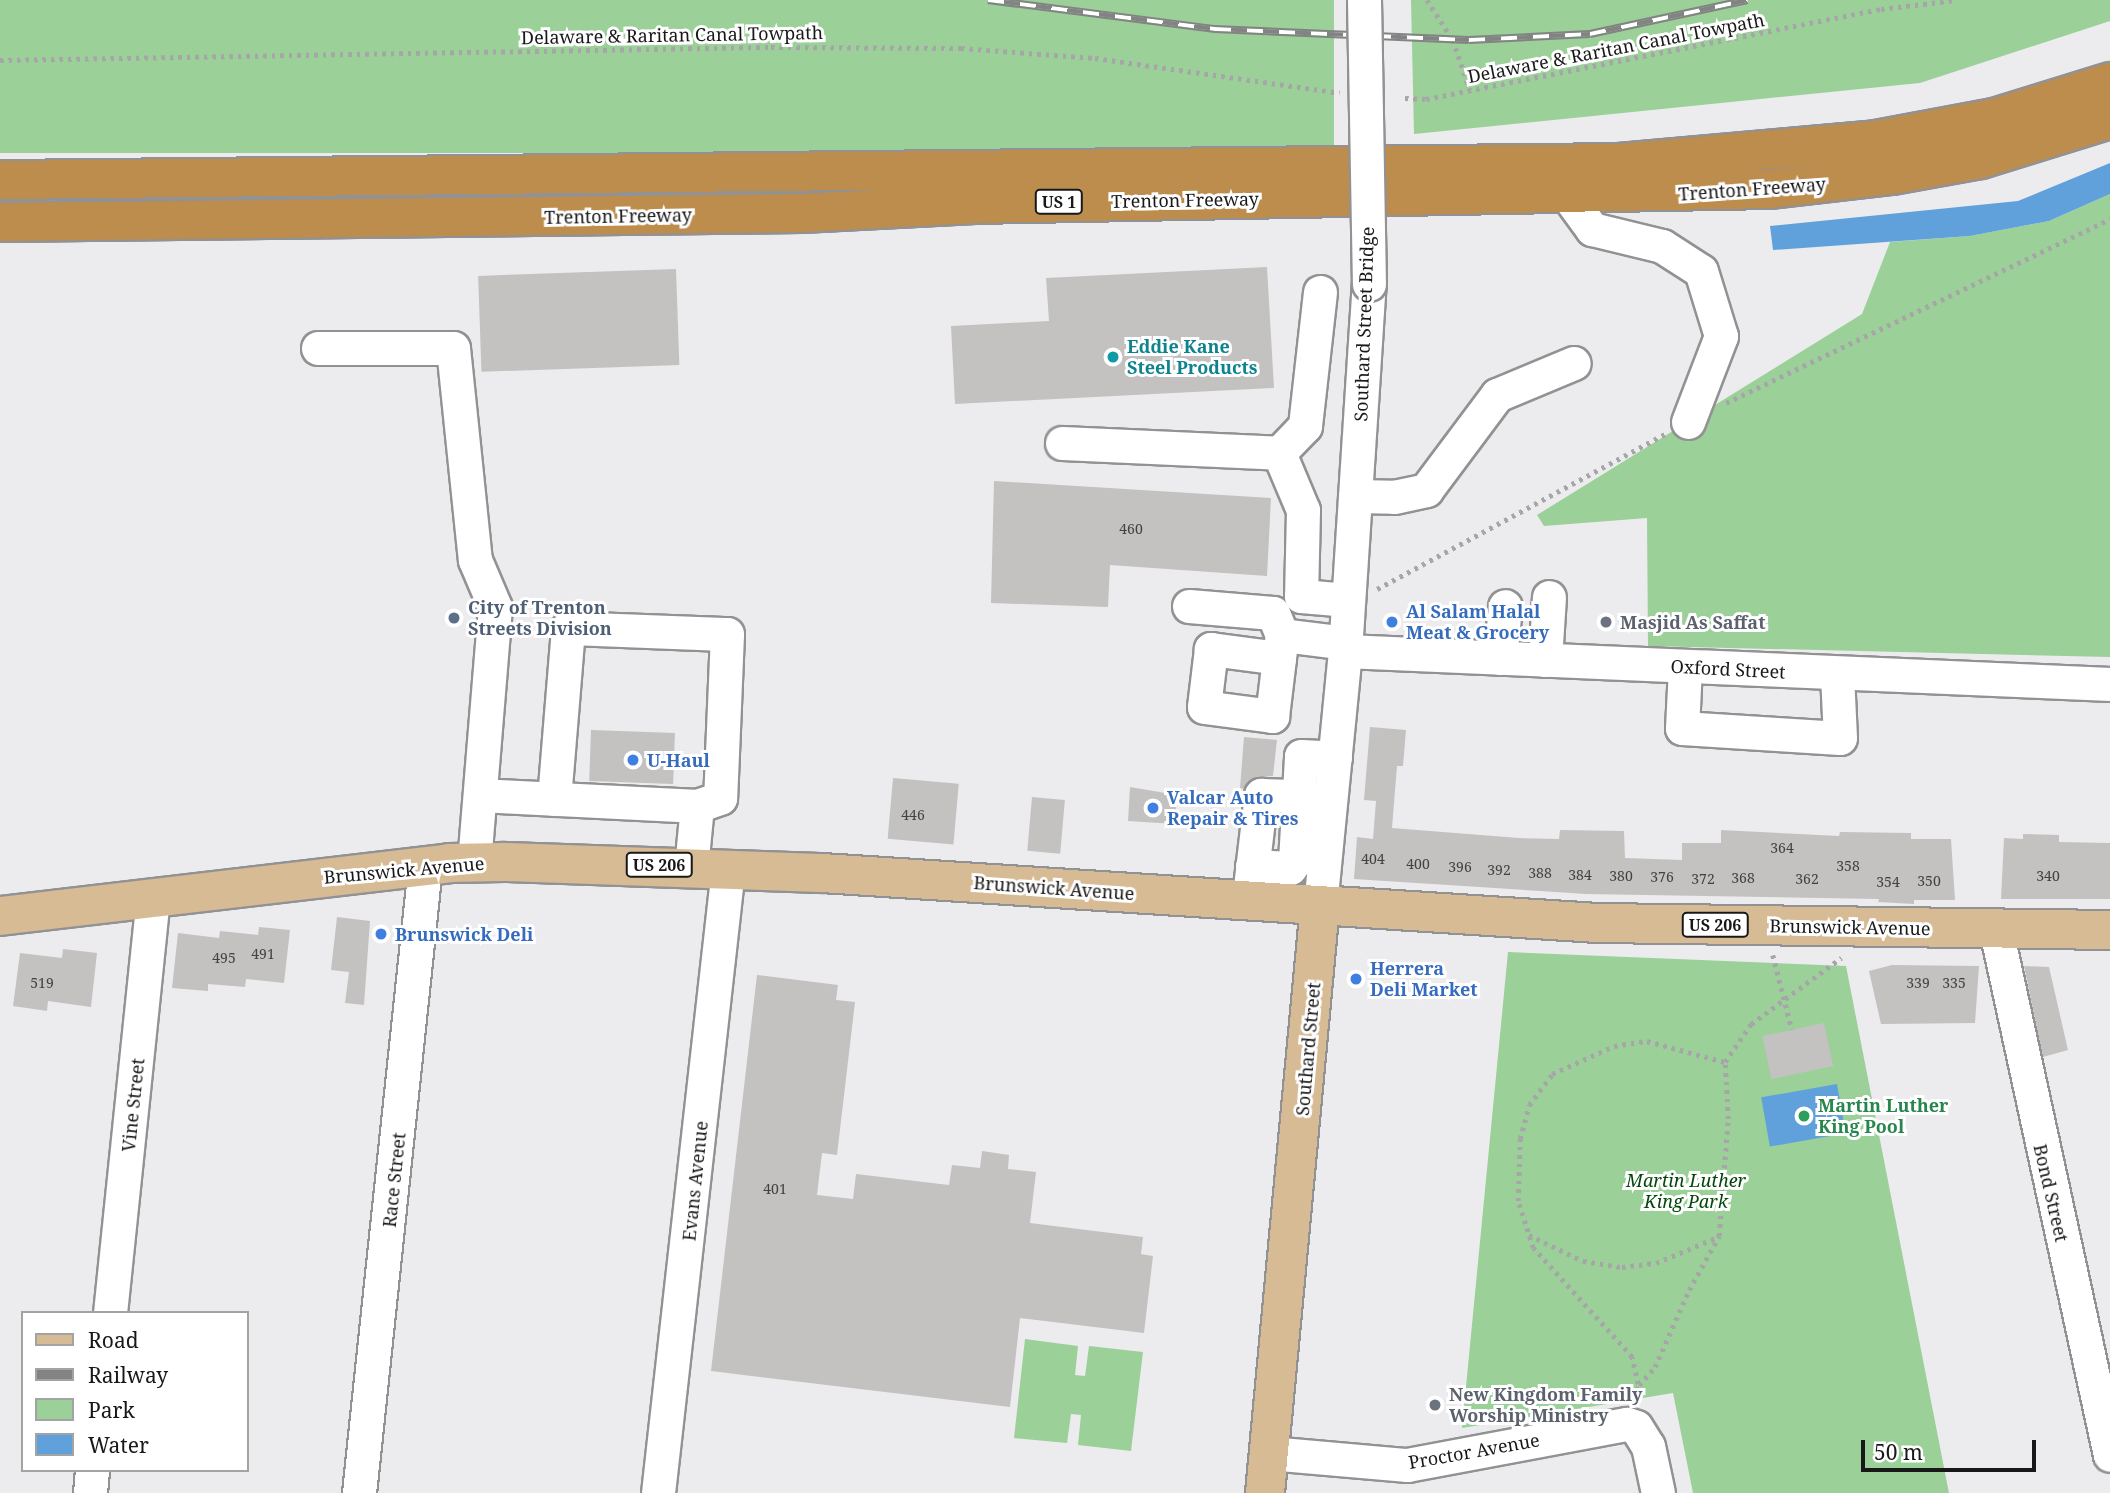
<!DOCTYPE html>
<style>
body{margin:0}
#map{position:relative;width:2110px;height:1493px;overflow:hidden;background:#ececee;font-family:"Noto Serif",serif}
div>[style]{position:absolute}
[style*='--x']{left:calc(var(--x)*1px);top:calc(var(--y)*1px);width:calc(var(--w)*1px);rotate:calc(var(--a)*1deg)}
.green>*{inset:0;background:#9bd099;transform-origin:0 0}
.water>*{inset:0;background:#61a1db;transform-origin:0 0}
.building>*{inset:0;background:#c3c2c0;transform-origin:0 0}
.path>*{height:4.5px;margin-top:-2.25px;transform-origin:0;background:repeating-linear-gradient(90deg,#a6a6a8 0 3.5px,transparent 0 8.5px)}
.roads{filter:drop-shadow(2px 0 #929294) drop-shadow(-2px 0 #929294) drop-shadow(0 2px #929294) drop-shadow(0 -2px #929294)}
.minor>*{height:33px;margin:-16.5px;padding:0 16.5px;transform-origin:16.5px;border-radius:16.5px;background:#fff}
.major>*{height:38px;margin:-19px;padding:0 19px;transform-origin:19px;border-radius:19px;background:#d7bb94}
.highway>*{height:38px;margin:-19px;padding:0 19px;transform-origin:19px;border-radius:19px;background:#bd8d4d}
.rail>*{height:8px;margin-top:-4px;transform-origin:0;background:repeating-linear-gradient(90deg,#fff 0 16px,#838384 0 32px);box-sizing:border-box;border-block:2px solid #838384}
.bridges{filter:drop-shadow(2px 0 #929294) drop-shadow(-2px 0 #929294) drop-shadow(0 2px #929294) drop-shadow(0 -2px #929294)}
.minor-bridge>*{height:33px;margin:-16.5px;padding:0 16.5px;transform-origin:16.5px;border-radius:16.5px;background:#fff}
.dots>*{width:19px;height:19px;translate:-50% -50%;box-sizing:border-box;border:4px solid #fff;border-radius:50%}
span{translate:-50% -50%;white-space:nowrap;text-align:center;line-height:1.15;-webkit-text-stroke:6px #fff;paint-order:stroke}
.number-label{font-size:14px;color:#434243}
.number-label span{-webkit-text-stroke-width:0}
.shield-label span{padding:2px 5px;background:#fff;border:2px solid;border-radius:5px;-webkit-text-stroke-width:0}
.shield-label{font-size:16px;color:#181819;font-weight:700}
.street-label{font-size:18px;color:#181819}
.culture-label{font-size:18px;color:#0d838f;font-weight:700}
.left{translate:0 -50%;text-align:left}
.service-label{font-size:18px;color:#4e5e75;font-weight:700}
.shop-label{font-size:18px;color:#366cbe;font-weight:700}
.worship-label{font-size:18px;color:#5b616d;font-weight:700}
.leisure-label{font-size:18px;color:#27864d;font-weight:700}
.park-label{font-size:18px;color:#03470b;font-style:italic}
.legend{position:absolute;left:21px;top:1311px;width:228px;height:161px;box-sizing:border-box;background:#fff;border:2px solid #a3a3a3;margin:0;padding:9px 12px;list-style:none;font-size:21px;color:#181819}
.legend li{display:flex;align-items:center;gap:14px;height:35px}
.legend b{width:35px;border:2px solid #a3a3a3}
.scale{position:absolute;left:1861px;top:1440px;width:175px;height:32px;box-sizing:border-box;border:4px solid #181819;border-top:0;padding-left:9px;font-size:21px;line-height:24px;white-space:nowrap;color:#181819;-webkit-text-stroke:5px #fff;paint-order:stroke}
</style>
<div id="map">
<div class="green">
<i style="left:0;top:0;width:1334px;height:153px"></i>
<i style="clip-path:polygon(1411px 0,2110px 0,2110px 21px,1920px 83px,1414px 134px)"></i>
<i style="clip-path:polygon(2110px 194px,2110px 657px,1648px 646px,1647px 518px,1544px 526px,1537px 515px,1862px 314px,1890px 242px,1970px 236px,2049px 221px)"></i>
<i style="clip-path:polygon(1508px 952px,1846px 966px,1949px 1493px,1693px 1493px,1673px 1393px,1462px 1428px)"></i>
<i style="clip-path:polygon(1025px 1339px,1078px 1346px,1075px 1375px,1085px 1376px,1089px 1346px,1143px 1352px,1131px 1451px,1078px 1445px,1081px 1415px,1071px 1414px,1067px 1443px,1014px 1438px)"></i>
</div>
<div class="water">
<i style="clip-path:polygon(2110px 163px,2110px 194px,2049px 221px,1970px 236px,1773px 250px,1770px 226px,2018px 201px)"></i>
<i style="left:1837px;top:1084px;width:50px;height:77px;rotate:80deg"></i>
</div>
<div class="building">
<i style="clip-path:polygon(1267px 267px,1274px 388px,955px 404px,951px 326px,1049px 321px,1046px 278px)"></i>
<i style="left:676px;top:269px;width:96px;height:198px;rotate:88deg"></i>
<i style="clip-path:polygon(994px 481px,1271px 498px,1267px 576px,1110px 565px,1108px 607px,991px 603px)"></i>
<i style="clip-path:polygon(1370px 727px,1406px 730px,1403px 766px,1397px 766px,1392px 828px,1519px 838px,1559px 839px,1560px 830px,1624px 831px,1625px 858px,1682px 860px,1682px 843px,1721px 843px,1721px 830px,1839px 836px,1840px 832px,1911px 833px,1911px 839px,1951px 839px,1955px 900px,1914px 900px,1914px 904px,1878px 902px,1879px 899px,1586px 894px,1354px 879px,1357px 837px,1373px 839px,1376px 801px,1364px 800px)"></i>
<i style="left:591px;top:730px;width:84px;height:51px;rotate:2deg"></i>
<i style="clip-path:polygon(1244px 737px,1277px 740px,1273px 776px,1253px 778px,1243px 789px,1240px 788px)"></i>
<i style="left:893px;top:778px;width:66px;height:61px;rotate:5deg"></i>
<i style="clip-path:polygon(1130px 787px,1177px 795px,1175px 824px,1128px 821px)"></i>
<i style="left:1032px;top:797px;width:33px;height:54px;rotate:5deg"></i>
<i style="clip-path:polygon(2023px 834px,2059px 835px,2059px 842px,2110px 843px,2110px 899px,2001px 899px,2004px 838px,2023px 839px)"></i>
<i style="clip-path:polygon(337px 917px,370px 921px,364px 1005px,345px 1003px,349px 972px,331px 970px)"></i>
<i style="clip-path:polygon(259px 927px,290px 930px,284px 983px,246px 979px,245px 987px,208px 984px,208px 991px,172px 988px,178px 933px,219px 938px,220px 931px,258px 935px)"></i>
<i style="clip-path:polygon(63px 949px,97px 953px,91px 1007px,48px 1001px,47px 1011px,13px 1006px,20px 953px,62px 958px)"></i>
<i style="clip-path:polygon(1892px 965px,1979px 966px,1975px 1023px,1881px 1024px,1869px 971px)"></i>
<i style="clip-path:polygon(2024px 966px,2049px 967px,2068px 1050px,2043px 1057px)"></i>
<i style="clip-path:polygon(757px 975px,838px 985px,836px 1000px,855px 1002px,837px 1155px,822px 1153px,817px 1195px,853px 1199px,856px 1174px,949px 1185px,952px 1165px,980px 1168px,982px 1151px,1009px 1155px,1008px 1169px,1036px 1172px,1030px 1223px,1143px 1237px,1141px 1254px,1153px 1256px,1144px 1333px,1020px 1318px,1010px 1407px,711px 1371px)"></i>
<i style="left:1824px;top:1023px;width:44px;height:63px;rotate:78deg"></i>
</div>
<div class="path">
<i style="--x:1427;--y:0;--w:48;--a:57"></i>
<i style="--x:1453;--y:40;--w:53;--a:71.2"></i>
<i style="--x:0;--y:60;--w:771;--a:-0.97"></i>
<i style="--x:771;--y:47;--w:190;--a:0.3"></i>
<i style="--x:961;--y:48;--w:134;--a:4.3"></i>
<i style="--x:1095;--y:58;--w:247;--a:8.1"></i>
<i style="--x:1405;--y:98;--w:21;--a:3"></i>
<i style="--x:1426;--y:99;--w:464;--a:-11.2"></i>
<i style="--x:1881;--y:9;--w:76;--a:-6.8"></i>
<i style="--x:1726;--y:403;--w:426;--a:-25.6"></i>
<i style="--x:1377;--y:589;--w:327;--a:-28.3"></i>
<i style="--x:1773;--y:955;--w:77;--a:75.8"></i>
<i style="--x:1529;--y:1235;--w:60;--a:25.7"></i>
<i style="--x:1583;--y:1261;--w:39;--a:9"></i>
<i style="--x:1622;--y:1267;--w:34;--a:-7"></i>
<i style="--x:1656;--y:1263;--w:67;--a:-22.8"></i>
<i style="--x:1638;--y:1384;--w:28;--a:-103"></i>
<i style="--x:1632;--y:1357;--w:147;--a:-132.2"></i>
<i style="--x:1533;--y:1248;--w:49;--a:-107.7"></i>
<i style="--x:1518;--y:1201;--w:62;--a:-88.2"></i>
<i style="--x:1520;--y:1139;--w:35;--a:-75"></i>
<i style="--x:1529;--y:1105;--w:39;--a:-53"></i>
<i style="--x:1552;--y:1074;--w:68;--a:-24.3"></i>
<i style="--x:1614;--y:1046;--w:33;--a:-9"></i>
<i style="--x:1647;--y:1041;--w:81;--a:15.1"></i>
<i style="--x:1634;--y:1398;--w:14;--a:-69"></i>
<i style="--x:1639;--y:1385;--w:24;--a:-48"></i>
<i style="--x:1655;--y:1367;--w:84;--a:-66.2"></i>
<i style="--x:1689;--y:1290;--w:62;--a:-60.9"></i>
<i style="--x:1719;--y:1236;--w:117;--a:-85.6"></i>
<i style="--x:1728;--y:1119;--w:57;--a:-93"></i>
<i style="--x:1725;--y:1062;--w:46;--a:-55.6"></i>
<i style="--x:1751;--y:1024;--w:112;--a:-36.3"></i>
</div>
<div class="roads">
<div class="minor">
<i style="--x:1568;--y:196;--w:41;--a:54"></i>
<i style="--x:1592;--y:229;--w:72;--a:13.7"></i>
<i style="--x:1662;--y:246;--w:46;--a:32.7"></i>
<i style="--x:1701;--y:271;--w:68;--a:72.9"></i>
<i style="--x:1721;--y:336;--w:92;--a:111"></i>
<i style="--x:1320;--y:292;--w:135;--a:96.4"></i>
<i style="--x:1305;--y:426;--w:37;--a:134"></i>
<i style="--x:1279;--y:453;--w:62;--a:67.2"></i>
<i style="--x:1303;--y:510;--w:86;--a:91.3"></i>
<i style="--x:1301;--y:596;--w:47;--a:4.9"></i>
<i style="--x:318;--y:348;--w:135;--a:0"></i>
<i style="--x:453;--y:348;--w:213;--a:84.1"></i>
<i style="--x:475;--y:560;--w:51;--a:66.9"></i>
<i style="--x:495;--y:607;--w:256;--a:94.7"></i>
<i style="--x:1062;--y:443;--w:217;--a:2.6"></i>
<i style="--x:1355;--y:496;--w:39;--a:1"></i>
<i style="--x:1394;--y:497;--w:33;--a:-12"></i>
<i style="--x:1426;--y:490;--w:119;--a:-53.2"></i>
<i style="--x:1497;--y:395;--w:83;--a:-22.6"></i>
<i style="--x:1189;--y:606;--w:84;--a:4.8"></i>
<i style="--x:1273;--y:613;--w:24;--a:68"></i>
<i style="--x:1345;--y:651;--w:766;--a:2.47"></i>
<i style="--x:1279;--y:658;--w:69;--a:-172.5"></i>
<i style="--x:1211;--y:649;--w:58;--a:96.9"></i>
<i style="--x:1204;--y:707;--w:69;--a:7.5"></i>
<i style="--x:1272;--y:716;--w:58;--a:-83.1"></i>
<i style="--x:1279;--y:658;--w:23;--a:-83"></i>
<i style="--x:1282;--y:635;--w:64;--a:7.1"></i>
<i style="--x:1500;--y:658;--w:52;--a:-84.5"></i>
<i style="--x:1545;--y:660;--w:63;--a:-86.4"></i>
<i style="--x:1685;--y:667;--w:61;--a:92.8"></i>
<i style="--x:1682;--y:728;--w:158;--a:3.6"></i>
<i style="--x:1840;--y:738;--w:64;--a:-92.7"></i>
<i style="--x:480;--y:795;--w:217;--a:2.9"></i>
<i style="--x:697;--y:806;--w:61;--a:95.6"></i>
<i style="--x:554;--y:799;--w:172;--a:-85.3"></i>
<i style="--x:568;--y:628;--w:159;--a:2.2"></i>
<i style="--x:727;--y:634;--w:164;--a:92.4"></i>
<i style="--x:720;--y:798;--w:24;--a:161"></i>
<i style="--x:1252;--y:866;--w:38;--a:3"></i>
<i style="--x:1290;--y:868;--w:9;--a:-54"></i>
<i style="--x:1295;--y:861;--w:105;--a:-86.7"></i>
<i style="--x:1301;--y:756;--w:34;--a:3"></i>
<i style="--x:1250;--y:887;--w:93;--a:-83.2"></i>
<i style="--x:1261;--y:795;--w:38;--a:2"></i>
<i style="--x:1320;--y:906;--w:256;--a:-84.4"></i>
<i style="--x:1345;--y:651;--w:368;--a:-86.3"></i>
<i style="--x:1996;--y:930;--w:537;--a:77.75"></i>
<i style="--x:110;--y:1313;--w:418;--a:-84.1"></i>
<i style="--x:1269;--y:1453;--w:139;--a:5"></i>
<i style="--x:1407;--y:1465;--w:224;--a:-10.6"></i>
<i style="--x:1627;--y:1424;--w:9;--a:18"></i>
<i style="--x:1636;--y:1427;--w:22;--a:58"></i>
<i style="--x:1648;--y:1446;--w:48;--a:78"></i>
<i style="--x:90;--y:1493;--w:23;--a:-85"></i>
<i style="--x:359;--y:1493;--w:630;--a:-83.99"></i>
<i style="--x:658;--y:1493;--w:628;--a:-83.6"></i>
</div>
<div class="major">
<i style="--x:0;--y:916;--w:452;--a:-6.7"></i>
<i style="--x:449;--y:863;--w:56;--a:-1"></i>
<i style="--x:505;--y:862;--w:317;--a:2"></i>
<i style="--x:822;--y:873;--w:778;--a:3.69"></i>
<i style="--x:1598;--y:923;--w:512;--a:0.78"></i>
<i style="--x:1265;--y:1493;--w:590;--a:-84.65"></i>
</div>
<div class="highway">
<i style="--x:0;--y:180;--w:1619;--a:-0.6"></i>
<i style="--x:1619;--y:163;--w:258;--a:-5.1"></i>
<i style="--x:1876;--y:140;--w:120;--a:-10.6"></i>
<i style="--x:1994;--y:118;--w:121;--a:-17.2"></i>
<i style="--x:0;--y:222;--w:802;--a:-0.64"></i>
<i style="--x:802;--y:213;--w:173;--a:-3"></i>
<i style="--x:975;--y:204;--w:794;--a:-1.08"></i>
<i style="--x:1769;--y:189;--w:124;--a:-6.5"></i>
<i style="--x:1892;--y:175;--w:90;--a:-10.2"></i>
<i style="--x:1981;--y:159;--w:135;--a:-17.2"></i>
</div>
</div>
<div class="rail">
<i style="--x:988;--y:0;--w:229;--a:7.3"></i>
<i style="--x:1215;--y:29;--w:254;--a:2.5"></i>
<i style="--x:1469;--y:40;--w:121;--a:-2.8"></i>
<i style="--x:1590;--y:34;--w:161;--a:-12.2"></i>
</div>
<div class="bridges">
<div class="minor-bridge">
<i style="--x:1364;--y:0;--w:284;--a:89"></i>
</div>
</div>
<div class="dots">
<i style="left:1113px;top:357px;background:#0f9aa8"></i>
<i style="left:454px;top:618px;background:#5c6f8a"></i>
<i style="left:1392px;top:622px;background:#3f7fe0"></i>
<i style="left:1606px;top:622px;background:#6b7280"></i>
<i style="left:633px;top:760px;background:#3f7fe0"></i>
<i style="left:1153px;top:808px;background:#3f7fe0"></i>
<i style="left:381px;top:934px;background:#3f7fe0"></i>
<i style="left:1356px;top:979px;background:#3f7fe0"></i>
<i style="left:1804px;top:1116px;background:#2e9e5b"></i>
<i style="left:1435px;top:1405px;background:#6b7280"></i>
</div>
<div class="number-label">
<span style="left:1131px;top:529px">460</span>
<span style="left:913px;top:815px">446</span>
<span style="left:1782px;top:848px">364</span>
<span style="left:1373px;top:859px">404</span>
<span style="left:1418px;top:864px">400</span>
<span style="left:1848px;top:866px">358</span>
<span style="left:1460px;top:867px">396</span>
<span style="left:1499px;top:870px">392</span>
<span style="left:1540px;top:873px">388</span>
<span style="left:1580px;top:875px">384</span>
<span style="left:1621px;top:876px">380</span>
<span style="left:2048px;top:876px">340</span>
<span style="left:1662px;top:877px">376</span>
<span style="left:1743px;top:878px">368</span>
<span style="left:1703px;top:879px">372</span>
<span style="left:1807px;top:879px">362</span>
<span style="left:1929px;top:881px">350</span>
<span style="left:1888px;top:882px">354</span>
<span style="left:263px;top:954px">491</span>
<span style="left:224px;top:958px">495</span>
<span style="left:42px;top:983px">519</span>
<span style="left:1918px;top:983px">339</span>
<span style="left:1954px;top:983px">335</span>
<span style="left:775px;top:1189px">401</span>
</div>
<div class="shield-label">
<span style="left:1059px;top:202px">US 1</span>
<span style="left:659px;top:865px">US 206</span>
<span style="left:1715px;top:925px">US 206</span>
</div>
<div class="street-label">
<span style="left:672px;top:35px;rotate:-1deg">Delaware &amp; Raritan Canal Towpath</span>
<span style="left:1616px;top:48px;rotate:-11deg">Delaware &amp; Raritan Canal Towpath</span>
<span style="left:1752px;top:189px;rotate:-4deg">Trenton Freeway</span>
<span style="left:1185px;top:200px;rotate:-1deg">Trenton Freeway</span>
<span style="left:618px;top:216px;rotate:-1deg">Trenton Freeway</span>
<span style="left:1364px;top:324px;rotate:-88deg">Southard Street Bridge</span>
<span style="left:1728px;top:669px;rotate:3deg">Oxford Street</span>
<span style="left:404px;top:870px;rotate:-5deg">Brunswick Avenue</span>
<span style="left:1054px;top:888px;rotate:4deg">Brunswick Avenue</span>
<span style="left:1850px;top:927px;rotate:1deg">Brunswick Avenue</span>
<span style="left:1308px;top:1049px;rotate:-85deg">Southard Street</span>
<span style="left:133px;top:1105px;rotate:-84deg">Vine Street</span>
<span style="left:394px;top:1180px;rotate:-84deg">Race Street</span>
<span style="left:695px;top:1181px;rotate:-84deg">Evans Avenue</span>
<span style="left:2051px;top:1193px;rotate:77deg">Bond Street</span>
<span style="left:1474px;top:1451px;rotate:-10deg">Proctor Avenue</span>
</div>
<div class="culture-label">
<span class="left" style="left:1127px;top:357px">Eddie Kane<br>Steel Products</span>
</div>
<div class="service-label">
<span class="left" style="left:468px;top:618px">City of Trenton<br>Streets Division</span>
</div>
<div class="shop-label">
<span class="left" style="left:1406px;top:622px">Al Salam Halal<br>Meat &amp; Grocery</span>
<span class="left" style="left:647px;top:760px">U-Haul</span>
<span class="left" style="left:1167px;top:808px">Valcar Auto<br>Repair &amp; Tires</span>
<span class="left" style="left:395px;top:934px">Brunswick Deli</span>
<span class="left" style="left:1370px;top:979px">Herrera<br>Deli Market</span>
</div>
<div class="worship-label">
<span class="left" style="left:1620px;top:622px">Masjid As Saffat</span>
<span class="left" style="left:1449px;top:1405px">New Kingdom Family<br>Worship Ministry</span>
</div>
<div class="leisure-label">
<span class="left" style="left:1818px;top:1116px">Martin Luther<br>King Pool</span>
</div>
<div class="park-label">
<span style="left:1686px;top:1191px">Martin Luther<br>King Park</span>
</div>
<ul class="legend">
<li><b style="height:9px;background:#d7bb94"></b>Road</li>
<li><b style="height:9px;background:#838384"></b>Railway</li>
<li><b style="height:19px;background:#9bd099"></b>Park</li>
<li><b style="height:19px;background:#61a1db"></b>Water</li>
</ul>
<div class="scale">50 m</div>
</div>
